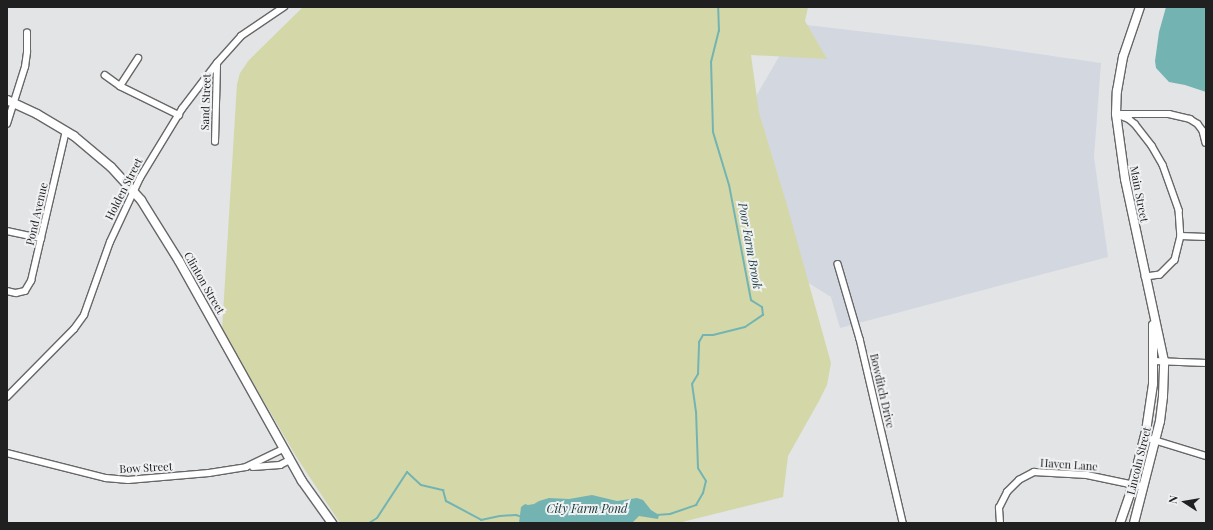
<!DOCTYPE html>
<style>
body{margin:0}
#map{position:relative;width:1213px;height:530px;overflow:hidden;background:#e3e4e6;font-family:"Playfair Display",serif}
div>[style]{position:absolute}
[style*='--x']{left:calc(var(--x)*1px);top:calc(var(--y)*1px);width:calc(var(--w)*1px);rotate:calc(var(--a)*1deg)}
.built>*{inset:0;background:#d3d7e0}
.green>*{inset:0;background:#d4d8a8}
.water>*{inset:0;background:#73b4b3}
.stream>*{height:2px;margin:-1px;padding:0 1px;transform-origin:1px;border-radius:1px;background:#73b4b3}
.roads{filter:drop-shadow(1px 0 #666769) drop-shadow(-1px 0 #666769) drop-shadow(0 1px #666769) drop-shadow(0 -1px #666769)}
.street>*{height:5.5px;margin:-2.75px;padding:0 2.75px;transform-origin:2.75px;border-radius:2.75px;background:#fff}
.secondary>*{height:8px;margin:-4px;padding:0 4px;transform-origin:4px;border-radius:4px;background:#fff}
span{translate:-50% -50%;white-space:nowrap;text-align:center;line-height:1.15;-webkit-text-stroke:4px #f0f1f3;paint-order:stroke}
.street-label{font-size:11px;color:#202021}
.water-label{font-size:12px;color:#163737;font-style:italic}
.frame{position:absolute;inset:0;border:8px solid #202021;pointer-events:none}
.north{position:absolute;left:1165px;top:482px;width:40px;height:40px;-webkit-text-stroke:3px #f0f1f3;paint-order:stroke;rotate:282deg;font-size:11px;font-weight:700;line-height:16px;text-align:center;color:#202021}
.north::after{content:'';display:block;margin:auto;width:14px;height:18px;background:#202021;clip-path:polygon(50% 0,100% 100%,50% 72%,0 100%)}
</style>
<div id="map">
<div class="built">
<i style="clip-path:polygon(798px 24px,977px 45px,1101px 63px,1094px 157px,1108px 257px,840px 328px,831px 297px,791px 272px,755px 98px)"></i>
</div>
<div class="green">
<i style="clip-path:polygon(303px 7px,808px 7px,805px 21px,827px 59px,751px 55px,759px 113px,787px 205px,831px 363px,827px 385px,819px 401px,788px 456px,783px 497px,678px 523px,340px 523px,297px 458px,222px 330px,237px 84px,240px 73px,249px 60px)"></i>
</div>
<div class="water">
<i style="clip-path:polygon(1166px 7px,1206px 7px,1206px 92px,1185px 85px,1169px 82px,1156px 68px,1155px 61px,1159px 32px)"></i>
<i style="clip-path:polygon(592px 495px,617px 501px,637px 498px,643px 500px,651px 510px,659px 515px,658px 519px,639px 516px,632px 523px,519px 523px,521px 507px,525px 504px,528px 505px,534px 504px,539px 501px,549px 498px,569px 499px)"></i>
</div>
<div class="stream">
<i style="--x:656;--y:515;--w:14;--a:-4"></i>
<i style="--x:670;--y:514;--w:28;--a:-19"></i>
<i style="--x:696;--y:505;--w:14;--a:-60"></i>
<i style="--x:703;--y:493;--w:12;--a:-76"></i>
<i style="--x:706;--y:481;--w:15;--a:-122"></i>
<i style="--x:698;--y:468;--w:56;--a:-92"></i>
<i style="--x:696;--y:412;--w:28;--a:-98"></i>
<i style="--x:692;--y:384;--w:12;--a:-59"></i>
<i style="--x:698;--y:374;--w:32;--a:-88"></i>
<i style="--x:699;--y:342;--w:8;--a:-60"></i>
<i style="--x:703;--y:335;--w:10;--a:0"></i>
<i style="--x:713;--y:335;--w:33;--a:-14"></i>
<i style="--x:745;--y:327;--w:22;--a:-34"></i>
<i style="--x:763;--y:315;--w:8;--a:-97"></i>
<i style="--x:762;--y:307;--w:13;--a:-148"></i>
<i style="--x:751;--y:300;--w:117;--a:-100.8"></i>
<i style="--x:729;--y:185;--w:55;--a:-106.8"></i>
<i style="--x:713;--y:132;--w:70;--a:-91.6"></i>
<i style="--x:711;--y:62;--w:32;--a:-76"></i>
<i style="--x:719;--y:31;--w:24;--a:-92"></i>
<i style="--x:369;--y:523;--w:9;--a:-32"></i>
<i style="--x:377;--y:518;--w:55;--a:-56.9"></i>
<i style="--x:407;--y:472;--w:19;--a:43"></i>
<i style="--x:421;--y:485;--w:23;--a:13"></i>
<i style="--x:443;--y:490;--w:11;--a:75"></i>
<i style="--x:446;--y:501;--w:40;--a:28"></i>
<i style="--x:481;--y:520;--w:19;--a:-12"></i>
<i style="--x:500;--y:516;--w:16;--a:-4"></i>
<i style="--x:516;--y:515;--w:6;--a:18"></i>
</div>
<div class="roads">
<div class="street">
<i style="--x:105;--y:75;--w:19;--a:36"></i>
<i style="--x:120;--y:86;--w:66;--a:26.2"></i>
<i style="--x:120;--y:86;--w:33;--a:-57"></i>
<i style="--x:1116;--y:114;--w:14;--a:21"></i>
<i style="--x:1129;--y:119;--w:8;--a:40"></i>
<i style="--x:1135;--y:124;--w:28;--a:52"></i>
<i style="--x:1152;--y:146;--w:22;--a:60"></i>
<i style="--x:1163;--y:165;--w:48;--a:70.4"></i>
<i style="--x:1179;--y:210;--w:26;--a:86"></i>
<i style="--x:1181;--y:236;--w:25;--a:104"></i>
<i style="--x:1175;--y:260;--w:21;--a:135"></i>
<i style="--x:1160;--y:275;--w:15;--a:172"></i>
<i style="--x:1121;--y:114;--w:48;--a:0"></i>
<i style="--x:1169;--y:114;--w:22;--a:13"></i>
<i style="--x:1190;--y:119;--w:9;--a:32"></i>
<i style="--x:1198;--y:124;--w:9;--a:54"></i>
<i style="--x:1203;--y:131;--w:12;--a:76"></i>
<i style="--x:7;--y:124;--w:60;--a:-72.5"></i>
<i style="--x:25;--y:67;--w:15;--a:-82"></i>
<i style="--x:27;--y:52;--w:19;--a:-90"></i>
<i style="--x:215;--y:142;--w:78;--a:-88.5"></i>
<i style="--x:7;--y:231;--w:35;--a:12"></i>
<i style="--x:1181;--y:236;--w:25;--a:2"></i>
<i style="--x:838;--y:264;--w:78;--a:73.7"></i>
<i style="--x:860;--y:339;--w:189;--a:76.8"></i>
<i style="--x:7;--y:291;--w:9;--a:13"></i>
<i style="--x:16;--y:293;--w:9;--a:-13"></i>
<i style="--x:25;--y:291;--w:12;--a:-59"></i>
<i style="--x:31;--y:281;--w:154;--a:-76.9"></i>
<i style="--x:1154;--y:361;--w:52;--a:2.2"></i>
<i style="--x:7;--y:397;--w:95;--a:-45.4"></i>
<i style="--x:74;--y:329;--w:17;--a:-54"></i>
<i style="--x:84;--y:315;--w:77;--a:-70.4"></i>
<i style="--x:110;--y:242;--w:71;--a:-64.9"></i>
<i style="--x:140;--y:178;--w:81;--a:-58.7"></i>
<i style="--x:182;--y:109;--w:58;--a:-52.7"></i>
<i style="--x:217;--y:63;--w:36;--a:-48"></i>
<i style="--x:241;--y:36;--w:52;--a:-34"></i>
<i style="--x:1144;--y:437;--w:65;--a:17"></i>
<i style="--x:7;--y:453;--w:102;--a:14.2"></i>
<i style="--x:106;--y:478;--w:22;--a:5"></i>
<i style="--x:128;--y:480;--w:81;--a:-4.9"></i>
<i style="--x:209;--y:473;--w:37;--a:-9"></i>
<i style="--x:246;--y:467;--w:41;--a:-25.9"></i>
<i style="--x:253;--y:467;--w:27;--a:-4"></i>
<i style="--x:280;--y:465;--w:11;--a:-27"></i>
<i style="--x:1000;--y:523;--w:15;--a:-94"></i>
<i style="--x:999;--y:508;--w:18;--a:-63"></i>
<i style="--x:1007;--y:492;--w:17;--a:-45"></i>
<i style="--x:1019;--y:480;--w:17;--a:-28"></i>
<i style="--x:1034;--y:472;--w:53;--a:3.2"></i>
<i style="--x:1087;--y:475;--w:58;--a:11.9"></i>
</div>
<div class="secondary">
<i style="--x:7;--y:100;--w:33;--a:25"></i>
<i style="--x:37;--y:114;--w:43;--a:30.7"></i>
<i style="--x:74;--y:136;--w:48;--a:40"></i>
<i style="--x:111;--y:167;--w:45;--a:47.7"></i>
<i style="--x:141;--y:200;--w:72;--a:58.1"></i>
<i style="--x:179;--y:261;--w:252;--a:60.8"></i>
<i style="--x:302;--y:481;--w:52;--a:54.5"></i>
<i style="--x:1120;--y:523;--w:31;--a:-71"></i>
<i style="--x:1130;--y:494;--w:65;--a:-75.7"></i>
<i style="--x:1146;--y:431;--w:48;--a:-81.5"></i>
<i style="--x:1153;--y:384;--w:59;--a:-90"></i>
<i style="--x:1134;--y:523;--w:105;--a:-75.7"></i>
<i style="--x:1160;--y:421;--w:25;--a:-83"></i>
<i style="--x:1163;--y:396;--w:35;--a:-88"></i>
<i style="--x:1164;--y:361;--w:186;--a:-102.1"></i>
<i style="--x:1125;--y:179;--w:66;--a:-97.9"></i>
<i style="--x:1116;--y:114;--w:23;--a:-88"></i>
<i style="--x:1117;--y:91;--w:35;--a:-80"></i>
<i style="--x:1123;--y:57;--w:53;--a:-71.2"></i>
</div>
</div>
<div class="street-label">
<span style="left:206px;top:102px;rotate:-88deg">Sand Street</span>
<span style="left:124px;top:189px;rotate:-63deg">Holden Street</span>
<span style="left:1139px;top:194px;rotate:79deg">Main Street</span>
<span style="left:37px;top:214px;rotate:-77deg">Pond Avenue</span>
<span style="left:204px;top:283px;rotate:60deg">Clinton Street</span>
<span style="left:882px;top:391px;rotate:77deg">Bowditch Drive</span>
<span style="left:1139px;top:461px;rotate:-76deg">Lincoln Street</span>
<span style="left:1069px;top:465px;rotate:4deg">Haven Lane</span>
<span style="left:146px;top:468px;rotate:-3deg">Bow Street</span>
</div>
<div class="water-label">
<span style="left:750px;top:246px;rotate:80deg">Poor Farm Brook</span>
<span style="left:587px;top:509px">City Farm Pond</span>
</div>
<div class="frame"></div>
<div class="north">N</div>
</div>
